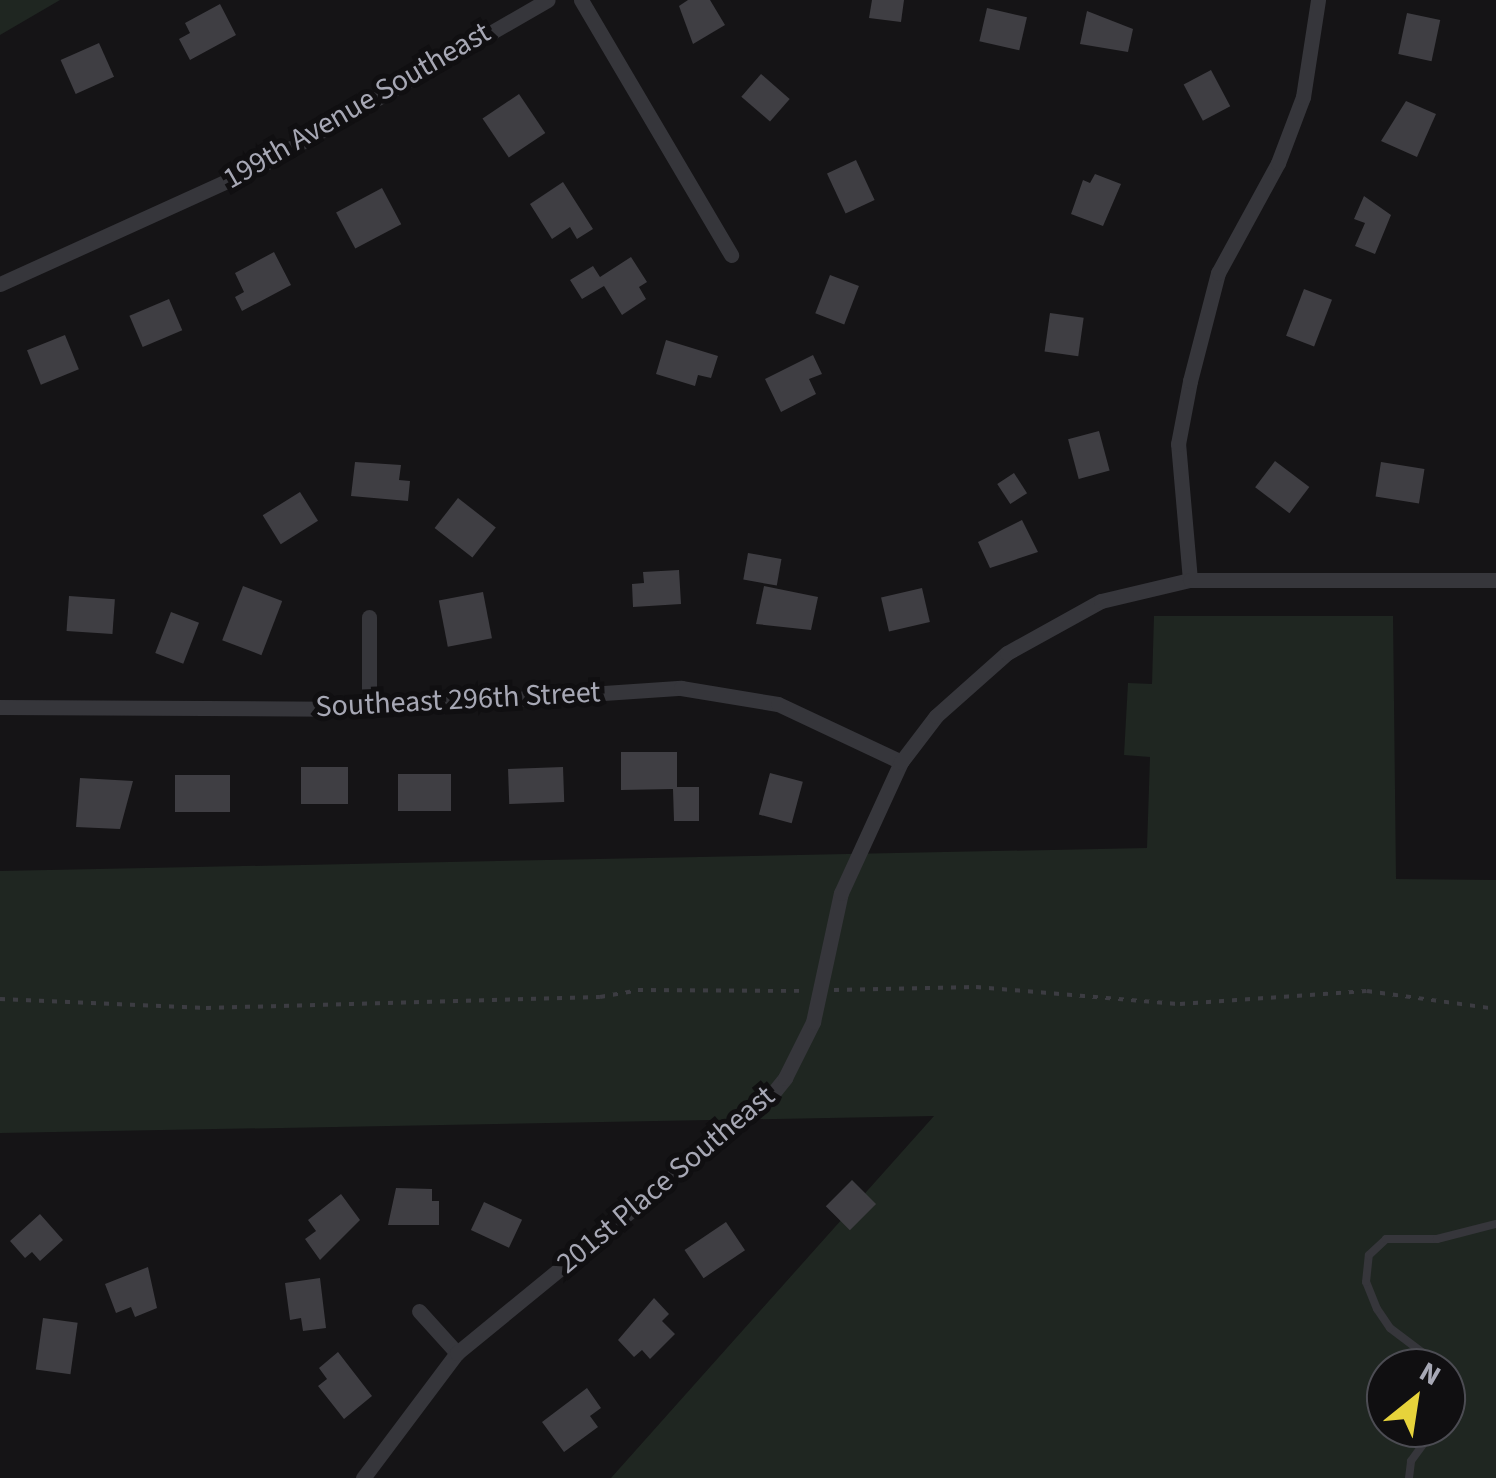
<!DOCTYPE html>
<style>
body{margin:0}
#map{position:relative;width:1496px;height:1478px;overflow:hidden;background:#151416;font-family:"Source Sans 3",sans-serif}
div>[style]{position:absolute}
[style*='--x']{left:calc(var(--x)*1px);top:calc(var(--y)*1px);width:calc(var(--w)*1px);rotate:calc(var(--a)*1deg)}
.green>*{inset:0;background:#1f2621}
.building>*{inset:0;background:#3f3e43;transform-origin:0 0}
.path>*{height:4px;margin-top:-2px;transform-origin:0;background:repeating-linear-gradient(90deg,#3c3c42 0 5px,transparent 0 13px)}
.service>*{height:8px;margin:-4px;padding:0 4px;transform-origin:4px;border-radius:4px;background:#36363b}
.minor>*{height:15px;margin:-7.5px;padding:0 7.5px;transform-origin:7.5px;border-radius:7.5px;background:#36363b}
span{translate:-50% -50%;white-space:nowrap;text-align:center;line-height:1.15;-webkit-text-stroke:10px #100f11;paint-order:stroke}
.street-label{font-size:30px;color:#a7a8b5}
.north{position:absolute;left:1366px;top:1348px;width:100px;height:100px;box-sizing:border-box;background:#100f11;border:2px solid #4c4c53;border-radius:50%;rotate:30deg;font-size:28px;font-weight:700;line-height:40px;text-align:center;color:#a7a8b5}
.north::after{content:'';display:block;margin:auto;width:35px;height:45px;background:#e7d33b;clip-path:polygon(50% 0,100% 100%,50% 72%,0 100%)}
</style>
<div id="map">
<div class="green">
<i style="clip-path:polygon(0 0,60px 0,0 35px)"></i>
<i style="clip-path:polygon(evenodd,1154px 616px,1393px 616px,1396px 879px,1496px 880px,1496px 1478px,611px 1478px,934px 1116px,0 1133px,0 871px,1147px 848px,1150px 757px,1124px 755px,1128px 683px,1152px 684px,1154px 616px,1386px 1368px,1446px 1368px,1446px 1428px,1386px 1428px,1386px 1368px)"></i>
</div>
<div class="building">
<i style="clip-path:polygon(688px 0,710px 0,725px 25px,693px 44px,679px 6px)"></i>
<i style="clip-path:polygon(872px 0,904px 0,901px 22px,869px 18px)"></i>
<i style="clip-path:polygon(220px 4px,236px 35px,190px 60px,179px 39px,190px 33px,185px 23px)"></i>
<i style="left:987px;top:8px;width:41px;height:34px;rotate:13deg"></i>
<i style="clip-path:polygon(1087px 11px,1133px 29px,1128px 52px,1080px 44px)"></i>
<i style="left:1407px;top:13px;width:34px;height:42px;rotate:12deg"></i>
<i style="left:99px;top:43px;width:37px;height:42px;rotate:66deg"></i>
<i style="left:1211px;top:70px;width:41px;height:31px;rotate:62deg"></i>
<i style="left:761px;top:74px;width:38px;height:30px;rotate:41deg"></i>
<i style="left:519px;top:94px;width:47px;height:44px;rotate:56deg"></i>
<i style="clip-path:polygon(1406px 101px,1436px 114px,1417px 157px,1381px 141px)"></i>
<i style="left:856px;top:160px;width:44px;height:32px;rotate:65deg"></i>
<i style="clip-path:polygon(1095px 174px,1121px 184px,1103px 226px,1071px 214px,1083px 180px,1090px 183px)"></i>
<i style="clip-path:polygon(563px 182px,593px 229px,577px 239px,570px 227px,552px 239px,530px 204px)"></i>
<i style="left:382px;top:188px;width:41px;height:52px;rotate:62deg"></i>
<i style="clip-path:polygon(1364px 196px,1391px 215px,1375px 254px,1355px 246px,1365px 223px,1354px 219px)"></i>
<i style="clip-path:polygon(274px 252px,291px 285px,242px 311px,235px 297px,244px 292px,235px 273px)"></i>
<i style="clip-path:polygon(631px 257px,647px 282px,639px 287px,646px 299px,622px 315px,604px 286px,582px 299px,570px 280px,593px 266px,600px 277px)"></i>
<i style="left:830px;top:275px;width:31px;height:41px;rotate:21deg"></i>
<i style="left:1304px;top:289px;width:30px;height:50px;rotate:21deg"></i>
<i style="left:169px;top:299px;width:34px;height:43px;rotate:67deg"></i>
<i style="left:1050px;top:313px;width:34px;height:39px;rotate:8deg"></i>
<i style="left:65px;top:335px;width:37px;height:41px;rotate:68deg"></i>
<i style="clip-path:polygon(666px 340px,718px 356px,711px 378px,698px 375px,695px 386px,656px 374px)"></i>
<i style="clip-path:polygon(813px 355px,822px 374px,809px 379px,816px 394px,781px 412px,765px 379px)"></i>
<i style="left:1099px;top:431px;width:41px;height:32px;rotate:75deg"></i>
<i style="left:1275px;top:461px;width:43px;height:33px;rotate:37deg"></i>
<i style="clip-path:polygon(355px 462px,401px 465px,399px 480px,410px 481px,408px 501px,351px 496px)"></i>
<i style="left:1381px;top:462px;width:44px;height:35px;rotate:9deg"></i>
<i style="left:1014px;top:473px;width:24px;height:20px;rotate:57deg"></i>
<i style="left:300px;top:492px;width:34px;height:44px;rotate:58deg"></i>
<i style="left:458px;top:498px;width:48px;height:38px;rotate:38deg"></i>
<i style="clip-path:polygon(1022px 520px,1038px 552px,990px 568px,978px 542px)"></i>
<i style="left:748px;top:553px;width:34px;height:27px;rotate:10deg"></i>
<i style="clip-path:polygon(679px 570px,681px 604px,633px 607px,632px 584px,644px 583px,643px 572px)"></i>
<i style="left:243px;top:586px;width:42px;height:58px;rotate:21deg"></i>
<i style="clip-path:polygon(764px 586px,818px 597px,811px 630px,756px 624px)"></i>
<i style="left:922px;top:588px;width:35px;height:42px;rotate:77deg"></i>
<i style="left:483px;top:592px;width:47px;height:45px;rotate:79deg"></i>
<i style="left:69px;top:596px;width:46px;height:35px;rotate:4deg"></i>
<i style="left:171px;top:612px;width:30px;height:44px;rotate:21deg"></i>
<i style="clip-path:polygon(621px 752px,677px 752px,677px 787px,699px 787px,699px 821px,674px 821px,673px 789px,621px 790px)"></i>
<i style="left:348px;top:767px;width:37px;height:47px;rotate:90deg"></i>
<i style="left:563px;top:767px;width:35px;height:55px;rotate:88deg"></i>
<i style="left:770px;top:773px;width:34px;height:43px;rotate:15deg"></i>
<i style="left:398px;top:774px;width:53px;height:37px"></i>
<i style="left:175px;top:775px;width:55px;height:37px"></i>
<i style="clip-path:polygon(80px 778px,133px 781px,120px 829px,76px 827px)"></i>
<i style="left:852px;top:1180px;width:34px;height:37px;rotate:45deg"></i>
<i style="clip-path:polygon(396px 1188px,432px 1189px,432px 1201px,439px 1201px,439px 1225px,388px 1225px)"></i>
<i style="clip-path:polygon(341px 1194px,360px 1220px,320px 1260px,305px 1239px,316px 1231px,308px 1220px)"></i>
<i style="left:484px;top:1202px;width:42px;height:31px;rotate:25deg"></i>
<i style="clip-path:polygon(40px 1214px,63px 1240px,40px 1261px,32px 1252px,25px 1258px,10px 1241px)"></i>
<i style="left:726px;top:1222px;width:34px;height:50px;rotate:56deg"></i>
<i style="clip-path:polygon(148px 1267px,157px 1308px,135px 1317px,131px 1307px,116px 1313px,105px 1284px)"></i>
<i style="clip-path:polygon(320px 1278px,326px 1328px,303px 1331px,301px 1318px,290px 1320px,285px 1283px)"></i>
<i style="clip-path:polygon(654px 1298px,669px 1314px,662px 1321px,675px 1334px,650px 1359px,642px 1350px,634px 1357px,618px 1340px)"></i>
<i style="left:43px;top:1318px;width:35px;height:52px;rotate:8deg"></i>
<i style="clip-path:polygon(338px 1352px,372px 1396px,344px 1419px,318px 1386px,327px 1379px,319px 1368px)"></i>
<i style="clip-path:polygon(587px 1388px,601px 1408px,590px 1416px,598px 1427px,564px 1452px,542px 1422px)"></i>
</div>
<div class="path">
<i style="--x:834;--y:990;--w:142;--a:-1.2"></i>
<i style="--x:976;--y:987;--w:205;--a:4.8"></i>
<i style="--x:1180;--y:1004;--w:187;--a:-4"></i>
<i style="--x:1367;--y:991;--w:130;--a:7.9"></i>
<i style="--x:0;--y:999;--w:206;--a:2.5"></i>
<i style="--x:206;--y:1008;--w:394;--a:-1.6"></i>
<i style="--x:600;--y:997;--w:39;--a:-10"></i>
<i style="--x:638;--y:990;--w:166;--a:0.3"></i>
</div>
<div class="service">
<i style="--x:1443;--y:1368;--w:66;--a:-143"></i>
<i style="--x:1390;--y:1328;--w:23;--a:-124"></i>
<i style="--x:1377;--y:1309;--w:29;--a:-112"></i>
<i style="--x:1366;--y:1282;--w:27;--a:-84"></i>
<i style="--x:1369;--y:1255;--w:23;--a:-43"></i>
<i style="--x:1386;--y:1239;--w:51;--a:0"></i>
<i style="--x:1437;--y:1239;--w:61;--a:-14.3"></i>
<i style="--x:1446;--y:1375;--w:35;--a:90"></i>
<i style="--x:1409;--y:1478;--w:17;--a:-83"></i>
<i style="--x:1411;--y:1461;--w:41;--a:-54"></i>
</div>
<div class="minor">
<i style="--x:581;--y:0;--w:296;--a:59.5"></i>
<i style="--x:0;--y:284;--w:286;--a:-24.4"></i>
<i style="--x:260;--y:166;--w:332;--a:-30"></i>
<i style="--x:1190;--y:580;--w:137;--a:-95"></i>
<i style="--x:1178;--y:444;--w:64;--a:-79.2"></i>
<i style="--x:1190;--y:381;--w:112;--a:-75.5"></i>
<i style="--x:1218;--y:273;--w:125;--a:-61.4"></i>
<i style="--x:1278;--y:163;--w:71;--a:-69.3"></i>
<i style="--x:1303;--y:97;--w:98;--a:-81.2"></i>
<i style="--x:369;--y:617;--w:92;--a:90"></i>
<i style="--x:0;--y:707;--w:369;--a:0.3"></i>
<i style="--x:369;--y:709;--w:313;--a:-3.9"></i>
<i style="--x:681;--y:688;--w:98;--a:9.4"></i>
<i style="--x:778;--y:704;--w:136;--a:25.2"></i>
<i style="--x:419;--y:1311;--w:57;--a:47.9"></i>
<i style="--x:363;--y:1478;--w:156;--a:-53.1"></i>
<i style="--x:457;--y:1353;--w:403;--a:-39.3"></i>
<i style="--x:769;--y:1098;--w:26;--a:-51"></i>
<i style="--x:785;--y:1078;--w:63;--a:-63.4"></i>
<i style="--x:813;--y:1022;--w:132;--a:-77.8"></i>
<i style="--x:841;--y:893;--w:144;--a:-65.4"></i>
<i style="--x:901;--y:762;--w:58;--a:-52.7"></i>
<i style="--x:936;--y:716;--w:95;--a:-41.6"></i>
<i style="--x:1007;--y:653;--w:107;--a:-29"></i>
<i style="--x:1101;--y:601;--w:91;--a:-13.3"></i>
<i style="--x:1190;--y:580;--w:306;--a:0"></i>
</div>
<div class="street-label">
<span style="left:357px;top:106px;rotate:-30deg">199th Avenue Southeast</span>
<span style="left:458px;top:700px;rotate:-3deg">Southeast 296th Street</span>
<span style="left:666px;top:1180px;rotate:-40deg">201st Place Southeast</span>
</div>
<div class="north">N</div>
</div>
